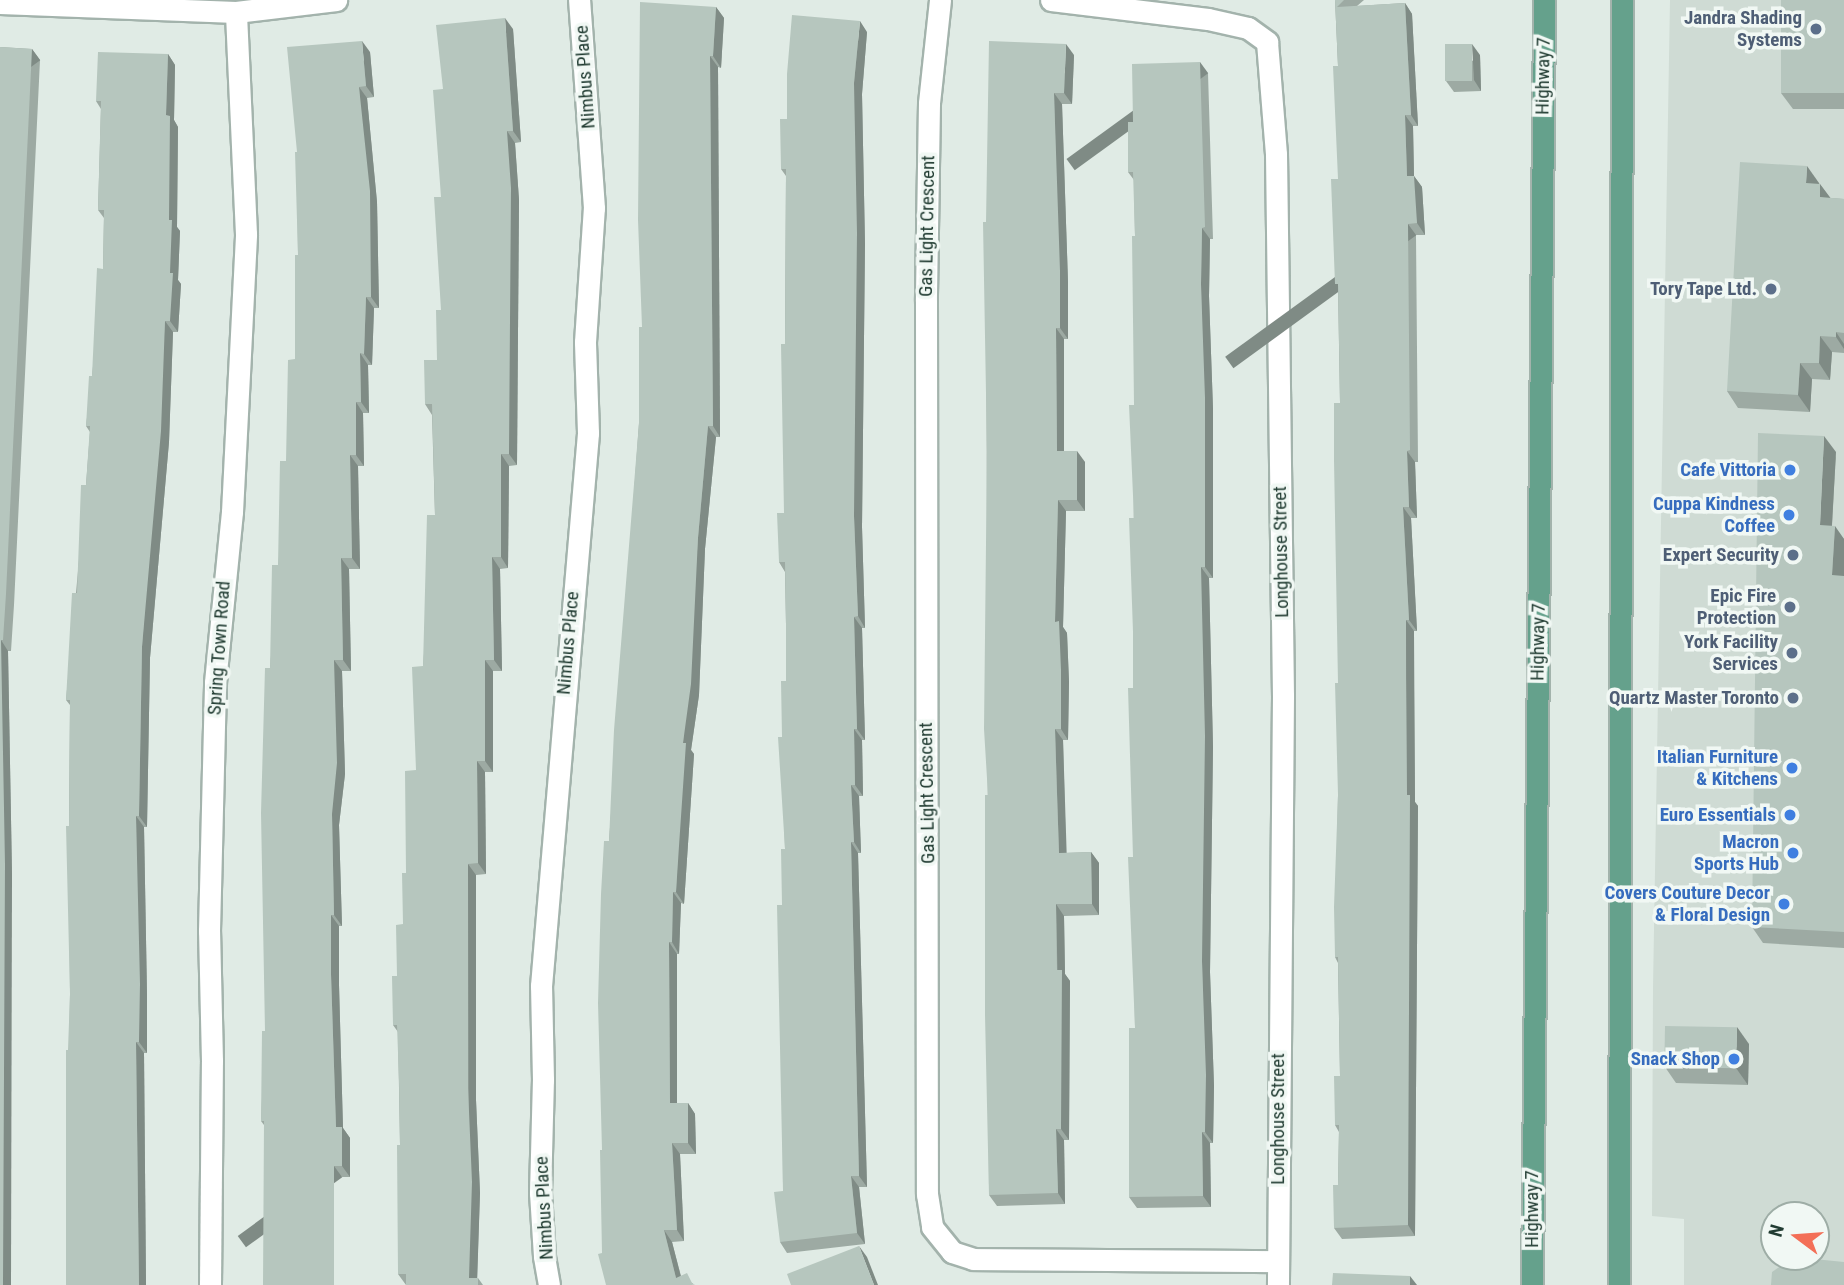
<!DOCTYPE html>
<style>
body{margin:0}
#map{position:relative;width:1844px;height:1285px;overflow:hidden;background:#e0ebe5;font-family:"Roboto Condensed",sans-serif}
div>[style]{position:absolute}
[style*='--x']{left:calc(var(--x)*1px);top:calc(var(--y)*1px);width:calc(var(--w)*1px);rotate:calc(var(--a)*1deg)}
.built>*{inset:0;background:#cfdbd4}
.roads{filter:drop-shadow(2px 0 #a3b3ac) drop-shadow(-2px 0 #a3b3ac) drop-shadow(0 2px #a3b3ac) drop-shadow(0 -2px #a3b3ac)}
.minor>*{height:21px;margin:-10.5px;padding:0 10.5px;transform-origin:10.5px;border-radius:10.5px;background:#fff}
.major>*{height:21px;margin:-10.5px;padding:0 10.5px;transform-origin:10.5px;border-radius:10.5px;background:#65a18c}
.wall>*{inset:0;background:#9daaa3}
.shaded-wall>*{inset:0;background:#7f8b85;transform-origin:0 0}
.building>*{inset:0;background:#b6c6be;transform-origin:0 0}
.dots>*{width:19px;height:19px;translate:-50% -50%;box-sizing:border-box;border:4px solid #f1f8f4;border-radius:50%}
span{translate:-50% -50%;white-space:nowrap;text-align:center;line-height:1.15;-webkit-text-stroke:7px #f1f8f4;paint-order:stroke}
.service-label{font-size:19px;color:#4e5e75;font-weight:700}
.right{translate:-100% -50%;text-align:right}
.street-label{font-size:19px;color:#213c32}
.shop-label{font-size:19px;color:#366cbe;font-weight:700}
.north{position:absolute;left:1760px;top:1201px;width:70px;height:70px;box-sizing:border-box;background:#f1f8f4;border:2px solid #9eada6;border-radius:50%;rotate:286deg;font-size:19px;font-weight:700;line-height:28px;text-align:center;color:#213c32}
.north::after{content:'';display:block;margin:auto;width:24px;height:32px;background:#f36f57;clip-path:polygon(50% 0,100% 100%,50% 72%,0 100%)}
</style>
<div id="map">
<div class="built">
<i style="clip-path:polygon(evenodd,1670px 0,1844px 0,1844px 1285px,1684px 1285px,1684px 1219px,1652px 1216px,1653px 987px,1670px 0,1774px 1215px,1816px 1215px,1816px 1257px,1774px 1257px,1774px 1215px)"></i>
</div>
<div class="roads">
<div class="minor">
<i style="--x:940;--y:0;--w:104;--a:96.1"></i>
<i style="--x:929;--y:103;--w:198;--a:90.9"></i>
<i style="--x:926;--y:301;--w:893;--a:89.94"></i>
<i style="--x:927;--y:1194;--w:33;--a:81"></i>
<i style="--x:932;--y:1227;--w:32;--a:51"></i>
<i style="--x:952;--y:1252;--w:22;--a:18"></i>
<i style="--x:973;--y:1259;--w:305;--a:0.4"></i>
<i style="--x:1051;--y:0;--w:158;--a:6.9"></i>
<i style="--x:1208;--y:19;--w:41;--a:12.7"></i>
<i style="--x:1248;--y:28;--w:24;--a:36"></i>
<i style="--x:1267;--y:42;--w:112;--a:85.4"></i>
<i style="--x:1276;--y:154;--w:542;--a:89.26"></i>
<i style="--x:1283;--y:696;--w:589;--a:90.49"></i>
<i style="--x:0;--y:3;--w:236;--a:2.2"></i>
<i style="--x:236;--y:12;--w:101;--a:-6.8"></i>
<i style="--x:210;--y:1285;--w:224;--a:-89.5"></i>
<i style="--x:212;--y:1061;--w:130;--a:-91.3"></i>
<i style="--x:209;--y:931;--w:249;--a:-88.6"></i>
<i style="--x:215;--y:682;--w:171;--a:-84.3"></i>
<i style="--x:232;--y:512;--w:278;--a:-87.1"></i>
<i style="--x:246;--y:234;--w:222;--a:-92.6"></i>
<i style="--x:549;--y:1285;--w:29;--a:-100"></i>
<i style="--x:544;--y:1256;--w:63;--a:-93.6"></i>
<i style="--x:540;--y:1193;--w:113;--a:-88.5"></i>
<i style="--x:543;--y:1080;--w:94;--a:-91.2"></i>
<i style="--x:541;--y:986;--w:555;--a:-85.14"></i>
<i style="--x:588;--y:433;--w:91;--a:-91.9"></i>
<i style="--x:585;--y:342;--w:134;--a:-86.2"></i>
<i style="--x:594;--y:208;--w:209;--a:-94.1"></i>
</div>
<div class="major">
<i style="--x:1532;--y:1285;--w:1285;--a:-89.46"></i>
<i style="--x:1619;--y:1285;--w:1285;--a:-89.87"></i>
</div>
</div>
<div class="wall">
<i style="clip-path:polygon(1335px 0,1364px 0,1357px 6px,1405px 3px,1412px 14px,1418px 126px,1413px 126px,1414px 176px,1422px 187px,1425px 235px,1416px 235px,1418px 462px,1415px 462px,1417px 518px,1411px 518px,1417px 631px,1414px 631px,1414px 686px,1415px 802px,1418px 806px,1415px 1236px,1342px 1239px,1334px 1228px,1338px 1185px,1339px 1132px,1335px 1125px,1340px 1076px,1338px 963px,1335px 957px,1338px 795px,1340px 403px,1338px 288px,1335px 284px,1338px 179px,1338px 66px)"></i>
<i style="clip-path:polygon(1844px 0,1844px 109px,1793px 109px,1781px 93px)"></i>
<i style="clip-path:polygon(716px 7px,724px 18px,721px 68px,718px 67px,720px 437px,716px 437px,705px 549px,699px 695px,691px 750px,694px 754px,684px 904px,681px 903px,679px 954px,677px 954px,677px 1103px,688px 1103px,695px 1114px,696px 1154px,680px 1154px,684px 1241px,672px 1242px,681px 1276px,695px 1285px,602px 1253px,602px 1150px,609px 841px,639px 423px,642px 327px)"></i>
<i style="clip-path:polygon(513px 29px,521px 142px,515px 143px,519px 200px,517px 465px,509px 466px,508px 568px,500px 569px,502px 671px,493px 671px,493px 772px,485px 772px,486px 874px,476px 875px,476px 1100px,480px 1193px,477px 1278px,478px 1278px,483px 1285px,406px 1285px,398px 1274px,400px 1145px,398px 1032px,393px 1025px,403px 924px,406px 873px,416px 770px,423px 666px,435px 515px,432px 415px,425px 404px,437px 360px,441px 310px,443px 89px)"></i>
<i style="clip-path:polygon(867px 32px,862px 94px,865px 244px,862px 527px,865px 628px,862px 628px,865px 740px,862px 740px,863px 796px,859px 796px,861px 853px,858px 853px,867px 1187px,859px 1187px,865px 1244px,787px 1253px,780px 1242px,783px 1191px,782px 905px,785px 849px,782px 737px,786px 681px,786px 625px,785px 572px,779px 562px,784px 513px,785px 344px,786px 176px,781px 169px,787px 119px)"></i>
<i style="clip-path:polygon(0 47px,32px 49px,40px 60px,14px 605px,11px 651px,8px 651px,12px 875px,0 1285px)"></i>
<i style="clip-path:polygon(370px 52px,374px 97px,367px 98px,377px 202px,379px 308px,374px 308px,372px 365px,368px 365px,369px 413px,363px 413px,364px 466px,358px 466px,360px 569px,349px 569px,351px 671px,342px 671px,345px 774px,339px 825px,342px 926px,339px 926px,339px 985px,343px 1128px,350px 1138px,350px 1177px,342px 1177px,264px 1125px,261px 1121px,265px 1031px,270px 668px,295px 359px,298px 255px,297px 152px)"></i>
<i style="clip-path:polygon(168px 54px,175px 65px,174px 120px,178px 127px,177px 227px,180px 231px,178px 280px,181px 284px,178px 332px,173px 332px,169px 442px,150px 658px,147px 827px,144px 827px,147px 995px,147px 1053px,144px 1053px,146px 1285px,66px 1285px,70px 994px,69px 826px,70px 705px,66px 700px,86px 485px,90px 432px,86px 426px,92px 376px,103px 269px,104px 218px,98px 210px,101px 109px,96px 101px)"></i>
<i style="clip-path:polygon(1074px 55px,1072px 104px,1062px 104px,1068px 282px,1068px 339px,1064px 339px,1064px 451px,1085px 462px,1085px 511px,1066px 511px,1063px 627px,1067px 633px,1069px 682px,1068px 740px,1063px 740px,1066px 853px,1091px 852px,1099px 863px,1099px 915px,1064px 916px,1065px 974px,1070px 981px,1069px 1140px,1064px 1140px,1065px 1204px,997px 1206px,989px 1195px,986px 222px)"></i>
<i style="clip-path:polygon(1480px 55px,1481px 91px,1454px 92px,1446px 81px)"></i>
<i style="clip-path:polygon(1208px 73px,1213px 239px,1210px 239px,1209px 296px,1213px 409px,1213px 578px,1209px 578px,1213px 747px,1210px 972px,1214px 1086px,1213px 1143px,1210px 1143px,1211px 1207px,1137px 1208px,1129px 1197px,1135px 1028px,1133px 857px,1133px 688px,1135px 236px,1134px 180px,1128px 172px,1133px 122px)"></i>
<i style="clip-path:polygon(1819px 183px,1830px 198px,1844px 199px,1844px 353px,1832px 352px,1830px 380px,1812px 379px,1810px 412px,1738px 408px,1727px 391px)"></i>
<i style="clip-path:polygon(1836px 452px,1832px 526px,1844px 539px,1844px 948px,1763px 943px,1752px 927px)"></i>
<i style="clip-path:polygon(1749px 1044px,1748px 1085px,1676px 1083px,1665px 1067px)"></i>
</div>
<div class="shaded-wall">
<i style="clip-path:polygon(1405px 3px,1412px 14px,1418px 126px,1411px 115px)"></i>
<i style="clip-path:polygon(716px 7px,724px 18px,721px 68px,713px 56px)"></i>
<i style="clip-path:polygon(505px 18px,513px 29px,521px 142px,513px 131px)"></i>
<i style="clip-path:polygon(860px 21px,867px 32px,862px 94px,865px 244px,862px 527px,865px 628px,858px 616px,854px 516px,854px 83px)"></i>
<i style="clip-path:polygon(362px 41px,370px 52px,374px 97px,366px 86px)"></i>
<i style="clip-path:polygon(1066px 44px,1074px 55px,1072px 104px,1064px 93px)"></i>
<i style="clip-path:polygon(1472px 44px,1480px 55px,1481px 91px,1474px 80px)"></i>
<i style="left:32px;top:49px;width:14px;height:592px;rotate:54deg"></i>
<i style="clip-path:polygon(168px 54px,175px 65px,174px 120px,178px 127px,177px 227px,180px 231px,178px 280px,181px 284px,178px 332px,170px 321px,170px 273px,166px 115px)"></i>
<i style="clip-path:polygon(710px 56px,718px 67px,720px 437px,713px 426px)"></i>
<i style="left:1200px;top:62px;width:14px;height:165px;rotate:54deg"></i>
<i style="clip-path:polygon(359px 87px,367px 98px,377px 202px,379px 308px,371px 297px)"></i>
<i style="clip-path:polygon(1054px 93px,1062px 104px,1068px 282px,1068px 339px,1060px 328px)"></i>
<i style="clip-path:polygon(1405px 115px,1413px 126px,1414px 176px,1422px 187px,1425px 235px,1417px 223px,1407px 176px)"></i>
<i style="clip-path:polygon(507px 131px,515px 143px,519px 200px,517px 465px,509px 454px)"></i>
<i style="clip-path:polygon(1807px 166px,1819px 183px,1818px 200px,1806px 183px)"></i>
<i style="clip-path:polygon(1820px 184px,1832px 200px,1820px 197px)"></i>
<i style="left:1408px;top:224px;width:14px;height:226px;rotate:54deg"></i>
<i style="clip-path:polygon(1202px 228px,1210px 239px,1209px 296px,1213px 409px,1213px 578px,1205px 567px,1201px 284px)"></i>
<i style="clip-path:polygon(366px 297px,374px 308px,372px 365px,364px 354px)"></i>
<i style="clip-path:polygon(165px 321px,173px 332px,169px 442px,150px 658px,147px 827px,139px 816px,142px 647px)"></i>
<i style="clip-path:polygon(1056px 328px,1064px 339px,1064px 462px,1057px 451px)"></i>
<i style="clip-path:polygon(1836px 332px,1844px 344px,1844px 349px,1836px 337px)"></i>
<i style="clip-path:polygon(1820px 336px,1832px 352px,1830px 380px,1819px 363px)"></i>
<i style="clip-path:polygon(360px 353px,368px 365px,369px 413px,361px 402px)"></i>
<i style="clip-path:polygon(1800px 363px,1812px 379px,1810px 412px,1798px 395px)"></i>
<i style="clip-path:polygon(356px 402px,363px 413px,364px 466px,356px 455px)"></i>
<i style="clip-path:polygon(708px 426px,716px 437px,705px 549px,699px 695px,691px 750px,694px 754px,684px 904px,676px 892px,683px 743px,698px 538px)"></i>
<i style="clip-path:polygon(1824px 436px,1836px 452px,1831px 541px,1820px 525px)"></i>
<i style="clip-path:polygon(1077px 451px,1085px 462px,1085px 511px,1077px 500px)"></i>
<i style="clip-path:polygon(1407px 451px,1415px 462px,1417px 518px,1409px 507px)"></i>
<i style="clip-path:polygon(501px 454px,509px 466px,508px 568px,501px 557px)"></i>
<i style="clip-path:polygon(350px 455px,358px 466px,360px 569px,352px 558px)"></i>
<i style="clip-path:polygon(1058px 500px,1066px 511px,1063px 627px,1067px 633px,1069px 682px,1068px 740px,1061px 729px,1055px 622px)"></i>
<i style="clip-path:polygon(1403px 507px,1411px 518px,1417px 631px,1409px 620px)"></i>
<i style="clip-path:polygon(1835px 526px,1844px 539px,1844px 582px,1832px 575px)"></i>
<i style="clip-path:polygon(492px 557px,500px 569px,502px 671px,494px 660px)"></i>
<i style="clip-path:polygon(341px 558px,349px 569px,351px 671px,343px 660px)"></i>
<i style="clip-path:polygon(1201px 567px,1209px 578px,1213px 747px,1210px 972px,1214px 1086px,1213px 1143px,1205px 1132px,1202px 961px)"></i>
<i style="clip-path:polygon(854px 617px,862px 628px,865px 740px,857px 729px)"></i>
<i style="clip-path:polygon(1406px 620px,1414px 631px,1415px 802px,1418px 806px,1415px 1236px,1408px 1225px)"></i>
<i style="clip-path:polygon(1px 640px,8px 651px,12px 875px,11px 1285px,3px 1285px)"></i>
<i style="clip-path:polygon(334px 660px,342px 671px,345px 774px,339px 825px,342px 926px,334px 915px,332px 814px)"></i>
<i style="clip-path:polygon(485px 660px,493px 671px,493px 772px,485px 761px)"></i>
<i style="clip-path:polygon(854px 729px,862px 740px,863px 796px,855px 785px)"></i>
<i style="clip-path:polygon(1055px 729px,1063px 740px,1067px 864px,1059px 853px)"></i>
<i style="clip-path:polygon(477px 761px,485px 772px,486px 874px,478px 863px)"></i>
<i style="clip-path:polygon(851px 785px,859px 796px,861px 853px,854px 842px)"></i>
<i style="clip-path:polygon(136px 816px,144px 827px,147px 995px,147px 1053px,139px 1042px)"></i>
<i style="clip-path:polygon(851px 842px,858px 853px,867px 1187px,859px 1176px)"></i>
<i style="clip-path:polygon(1091px 852px,1099px 863px,1099px 915px,1092px 904px)"></i>
<i style="clip-path:polygon(468px 864px,476px 875px,476px 1100px,480px 1193px,477px 1285px,469px 1278px)"></i>
<i style="clip-path:polygon(673px 892px,681px 903px,679px 954px,672px 942px)"></i>
<i style="clip-path:polygon(1056px 904px,1064px 916px,1065px 974px,1070px 981px,1069px 1140px,1061px 1129px)"></i>
<i style="clip-path:polygon(331px 915px,339px 926px,339px 985px,343px 1128px,350px 1138px,350px 1177px,342px 1166px,336px 1127px,331px 974px)"></i>
<i style="clip-path:polygon(669px 942px,677px 954px,677px 1114px,670px 1103px)"></i>
<i style="clip-path:polygon(1737px 1027px,1749px 1044px,1748px 1085px,1736px 1068px)"></i>
<i style="clip-path:polygon(136px 1042px,144px 1053px,146px 1285px,139px 1285px)"></i>
<i style="clip-path:polygon(688px 1103px,695px 1114px,696px 1154px,688px 1143px)"></i>
<i style="clip-path:polygon(1056px 1129px,1064px 1140px,1065px 1204px,1058px 1193px)"></i>
<i style="clip-path:polygon(1202px 1132px,1210px 1143px,1211px 1207px,1203px 1196px)"></i>
<i style="clip-path:polygon(672px 1143px,680px 1154px,684px 1241px,677px 1230px)"></i>
<i style="left:334px;top:1166px;width:14px;height:119px;rotate:54deg"></i>
<i style="clip-path:polygon(851px 1176px,859px 1187px,865px 1244px,857px 1233px)"></i>
<i style="clip-path:polygon(664px 1230px,672px 1242px,683px 1285px,676px 1278px)"></i>
<i style="clip-path:polygon(859px 1246px,867px 1257px,878px 1285px,874px 1285px)"></i>
<i style="clip-path:polygon(1410px 1276px,1417px 1285px,1410px 1285px)"></i>
</div>
<div class="building">
<i style="clip-path:polygon(1335px 0,1344px 0,1337px 7px,1405px 3px,1411px 115px,1405px 115px,1407px 176px,1414px 176px,1417px 223px,1408px 224px,1410px 450px,1407px 451px,1409px 507px,1403px 507px,1409px 620px,1406px 620px,1406px 675px,1407px 795px,1410px 795px,1408px 1225px,1334px 1228px,1333px 1185px,1338px 1185px,1339px 1125px,1335px 1125px,1334px 1076px,1340px 1076px,1338px 957px,1335px 957px,1334px 907px,1338px 795px,1335px 683px,1338px 683px,1334px 460px,1334px 403px,1340px 403px,1338px 284px,1335px 284px,1331px 179px,1338px 179px,1333px 66px,1338px 66px)"></i>
<i style="left:1781px;top:0;width:63px;height:93px"></i>
<i style="clip-path:polygon(640px 2px,716px 7px,713px 56px,710px 56px,713px 426px,708px 426px,698px 538px,691px 684px,683px 743px,686px 743px,679px 846px,676px 892px,673px 892px,672px 942px,669px 942px,670px 1103px,688px 1103px,688px 1143px,672px 1143px,677px 1230px,664px 1230px,676px 1278px,687px 1273px,693px 1285px,606px 1285px,598px 1254px,602px 1253px,600px 1150px,602px 1150px,598px 1003px,601px 894px,604px 841px,609px 841px,614px 730px,639px 423px,639px 327px,642px 327px,638px 220px)"></i>
<i style="clip-path:polygon(792px 15px,860px 21px,854px 83px,857px 233px,854px 516px,858px 616px,854px 617px,857px 729px,854px 729px,855px 785px,851px 785px,854px 842px,851px 842px,859px 1176px,851px 1176px,857px 1233px,780px 1242px,774px 1192px,783px 1191px,777px 905px,782px 905px,781px 849px,785px 849px,778px 737px,782px 737px,781px 681px,786px 681px,786px 625px,785px 562px,779px 562px,777px 513px,784px 513px,781px 344px,785px 344px,786px 169px,781px 169px,780px 119px,787px 119px,787px 74px)"></i>
<i style="clip-path:polygon(505px 18px,513px 131px,507px 131px,511px 188px,509px 454px,501px 454px,501px 557px,492px 557px,494px 660px,485px 660px,485px 761px,477px 761px,478px 863px,468px 864px,468px 1088px,472px 1182px,469px 1278px,478px 1278px,478px 1285px,406px 1285px,406px 1274px,398px 1274px,397px 1145px,400px 1145px,399px 1081px,397px 1025px,393px 1025px,392px 976px,397px 976px,396px 925px,403px 924px,402px 873px,406px 873px,405px 771px,416px 770px,412px 667px,423px 666px,427px 515px,435px 515px,432px 404px,425px 404px,424px 360px,437px 360px,436px 310px,441px 310px,434px 197px,441px 197px,433px 90px,443px 89px,436px 25px)"></i>
<i style="clip-path:polygon(362px 41px,366px 86px,359px 87px,370px 191px,371px 297px,366px 297px,364px 354px,360px 353px,361px 402px,356px 402px,356px 455px,350px 455px,352px 558px,341px 558px,343px 660px,334px 660px,337px 763px,332px 814px,334px 915px,331px 915px,331px 974px,336px 1127px,342px 1127px,342px 1166px,334px 1166px,334px 1285px,263px 1285px,264px 1121px,261px 1121px,262px 1031px,265px 1031px,261px 813px,265px 668px,270px 668px,272px 565px,278px 565px,280px 461px,286px 461px,288px 360px,295px 359px,295px 255px,298px 255px,295px 152px,297px 152px,287px 47px)"></i>
<i style="clip-path:polygon(989px 41px,1066px 44px,1064px 93px,1054px 93px,1060px 271px,1060px 328px,1056px 328px,1057px 451px,1077px 451px,1077px 500px,1058px 500px,1055px 622px,1059px 621px,1061px 670px,1061px 729px,1055px 729px,1057px 794px,1059px 853px,1091px 852px,1092px 904px,1056px 904px,1057px 970px,1062px 970px,1061px 1129px,1056px 1129px,1058px 1193px,989px 1195px,985px 1015px,985px 795px,988px 795px,984px 729px,987px 451px,983px 222px,986px 222px)"></i>
<i style="left:1445px;top:44px;width:27px;height:37px"></i>
<i style="clip-path:polygon(0 47px,32px 49px,6px 594px,3px 640px,1px 640px,5px 864px,3px 1285px,0 1285px)"></i>
<i style="clip-path:polygon(98px 52px,168px 54px,166px 115px,170px 116px,169px 220px,172px 220px,170px 273px,173px 273px,170px 321px,165px 321px,161px 431px,142px 647px,139px 816px,136px 816px,140px 984px,139px 1042px,136px 1042px,139px 1285px,66px 1285px,66px 1050px,68px 1050px,70px 994px,66px 826px,69px 826px,70px 700px,66px 700px,72px 593px,77px 593px,81px 485px,86px 485px,90px 426px,86px 426px,89px 376px,92px 376px,97px 268px,103px 269px,104px 210px,98px 210px,101px 101px,96px 101px)"></i>
<i style="clip-path:polygon(1200px 62px,1205px 227px,1202px 228px,1201px 284px,1205px 398px,1205px 567px,1201px 567px,1205px 736px,1202px 961px,1206px 1075px,1205px 1132px,1202px 1132px,1203px 1196px,1129px 1197px,1129px 1028px,1135px 1028px,1128px 857px,1133px 857px,1128px 688px,1133px 688px,1133px 632px,1129px 518px,1134px 518px,1129px 405px,1134px 405px,1132px 236px,1135px 236px,1133px 172px,1128px 172px,1128px 122px,1133px 122px,1132px 64px)"></i>
<i style="clip-path:polygon(1740px 162px,1807px 166px,1806px 183px,1820px 184px,1820px 197px,1844px 199px,1844px 333px,1836px 332px,1836px 337px,1820px 336px,1819px 363px,1800px 363px,1798px 395px,1727px 391px)"></i>
<i style="clip-path:polygon(1758px 433px,1824px 436px,1820px 525px,1835px 526px,1832px 575px,1844px 576px,1844px 932px,1752px 927px)"></i>
<i style="left:1665px;top:1026px;width:72px;height:41px;rotate:1deg"></i>
<i style="clip-path:polygon(859px 1246px,874px 1285px,791px 1285px,787px 1274px)"></i>
<i style="clip-path:polygon(1794px 1257px,1844px 1262px,1844px 1285px,1771px 1285px,1772px 1272px)"></i>
<i style="clip-path:polygon(1333px 1273px,1410px 1276px,1410px 1285px,1332px 1285px)"></i>
</div>
<div class="dots">
<i style="left:1816px;top:29px;background:#5c6f8a"></i>
<i style="left:1771px;top:289px;background:#5c6f8a"></i>
<i style="left:1790px;top:470px;background:#3f7fe0"></i>
<i style="left:1789px;top:515px;background:#3f7fe0"></i>
<i style="left:1793px;top:555px;background:#5c6f8a"></i>
<i style="left:1790px;top:607px;background:#5c6f8a"></i>
<i style="left:1792px;top:653px;background:#5c6f8a"></i>
<i style="left:1793px;top:698px;background:#5c6f8a"></i>
<i style="left:1792px;top:768px;background:#3f7fe0"></i>
<i style="left:1790px;top:815px;background:#3f7fe0"></i>
<i style="left:1793px;top:853px;background:#3f7fe0"></i>
<i style="left:1784px;top:904px;background:#3f7fe0"></i>
<i style="left:1734px;top:1059px;background:#3f7fe0"></i>
</div>
<div class="service-label">
<span class="right" style="left:1802px;top:29px">Jandra Shading<br>Systems</span>
<span class="right" style="left:1757px;top:289px">Tory Tape Ltd.</span>
<span class="right" style="left:1779px;top:555px">Expert Security</span>
<span class="right" style="left:1776px;top:607px">Epic Fire<br>Protection</span>
<span class="right" style="left:1778px;top:653px">York Facility<br>Services</span>
<span class="right" style="left:1779px;top:698px">Quartz Master Toronto</span>
</div>
<div class="street-label">
<span style="left:1543px;top:76px;rotate:-89deg">Highway 7</span>
<span style="left:585px;top:77px;rotate:-94deg">Nimbus Place</span>
<span style="left:927px;top:226px;rotate:-89deg">Gas Light Crescent</span>
<span style="left:1281px;top:552px;rotate:-91deg">Longhouse Street</span>
<span style="left:1538px;top:642px;rotate:-89deg">Highway 7</span>
<span style="left:568px;top:643px;rotate:-85deg">Nimbus Place</span>
<span style="left:219px;top:648px;rotate:-86deg">Spring Town Road</span>
<span style="left:927px;top:793px;rotate:-91deg">Gas Light Crescent</span>
<span style="left:1278px;top:1119px;rotate:-90deg">Longhouse Street</span>
<span style="left:544px;top:1208px;rotate:-93deg">Nimbus Place</span>
<span style="left:1532px;top:1209px;rotate:-90deg">Highway 7</span>
</div>
<div class="shop-label">
<span class="right" style="left:1776px;top:470px">Cafe Vittoria</span>
<span class="right" style="left:1775px;top:515px">Cuppa Kindness<br>Coffee</span>
<span class="right" style="left:1778px;top:768px">Italian Furniture<br>&amp; Kitchens</span>
<span class="right" style="left:1776px;top:815px">Euro Essentials</span>
<span class="right" style="left:1779px;top:853px">Macron<br>Sports Hub</span>
<span class="right" style="left:1770px;top:904px">Covers Couture Decor<br>&amp; Floral Design</span>
<span class="right" style="left:1720px;top:1059px">Snack Shop</span>
</div>
<div class="north">N</div>
</div>
